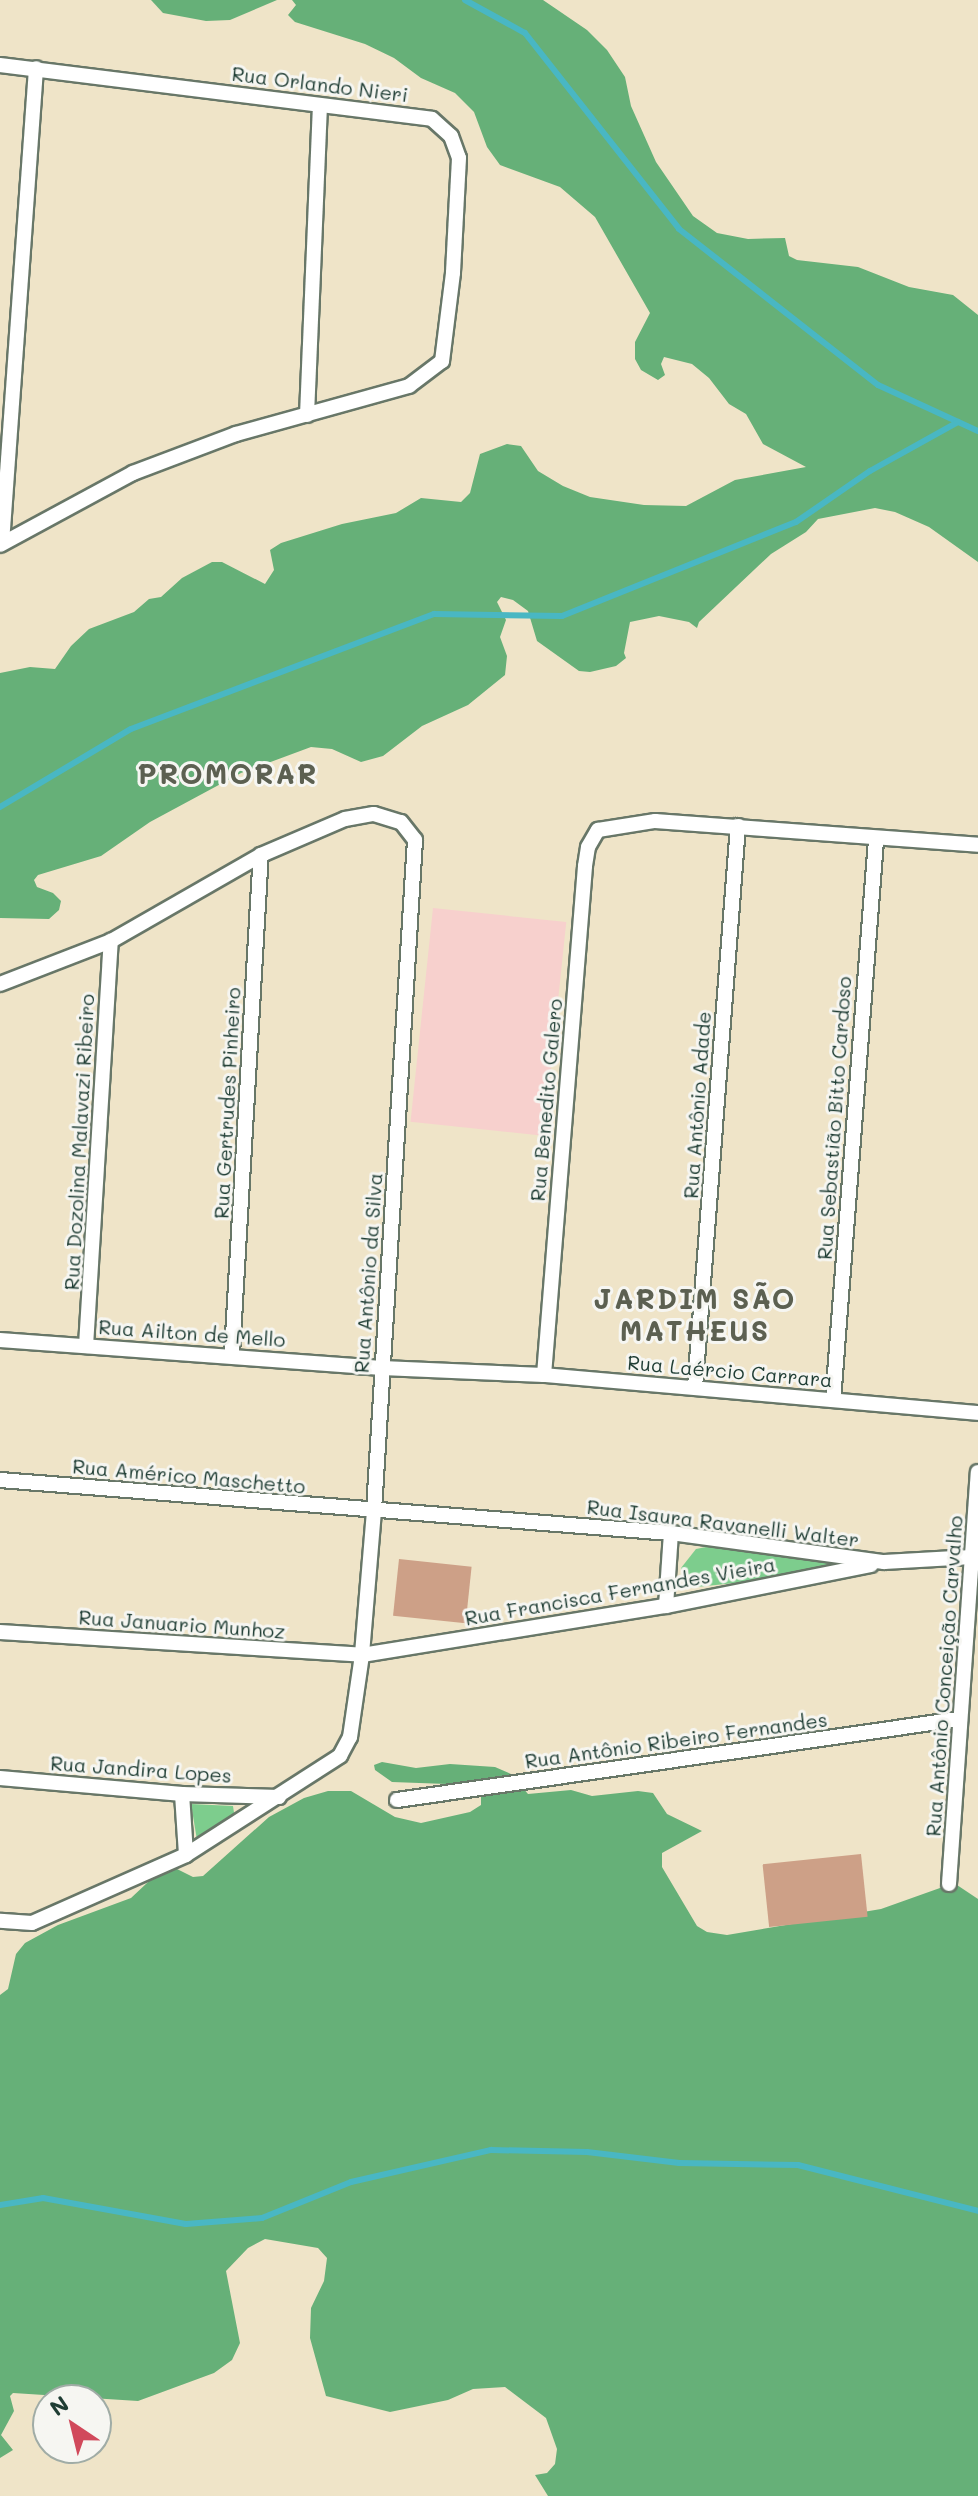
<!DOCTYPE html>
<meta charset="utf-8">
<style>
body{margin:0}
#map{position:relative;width:978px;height:2496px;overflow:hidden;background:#efe4c8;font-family:Mali,sans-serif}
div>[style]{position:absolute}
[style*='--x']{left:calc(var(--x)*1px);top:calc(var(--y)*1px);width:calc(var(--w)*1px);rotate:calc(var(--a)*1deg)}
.built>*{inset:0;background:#f7d0cd;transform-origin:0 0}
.green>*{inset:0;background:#7dcd8d}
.forest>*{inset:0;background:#66b078}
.stream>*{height:6px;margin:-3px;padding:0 3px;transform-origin:3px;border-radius:3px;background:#49b7c3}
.building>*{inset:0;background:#cda087;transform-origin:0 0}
.roads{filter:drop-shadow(2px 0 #687768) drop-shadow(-2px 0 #687768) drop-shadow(0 2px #687768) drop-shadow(0 -2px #687768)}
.street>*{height:14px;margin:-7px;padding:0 7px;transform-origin:7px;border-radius:7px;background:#fff}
span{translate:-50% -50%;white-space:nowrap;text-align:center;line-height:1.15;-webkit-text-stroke:6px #f6f6f2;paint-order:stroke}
.street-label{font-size:20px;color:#1f3d34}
.district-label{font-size:28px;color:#5c6051;font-weight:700;letter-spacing:2px}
.north{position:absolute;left:32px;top:2384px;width:80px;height:80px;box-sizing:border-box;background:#f6f6f2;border:2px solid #a0aca6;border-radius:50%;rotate:325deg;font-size:22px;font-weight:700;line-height:32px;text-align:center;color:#1f3d34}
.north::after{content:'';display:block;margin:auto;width:28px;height:36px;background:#d1495b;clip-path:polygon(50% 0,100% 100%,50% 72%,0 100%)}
</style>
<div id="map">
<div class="built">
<i style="left:433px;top:908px;width:134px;height:215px;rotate:6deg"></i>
</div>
<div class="green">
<i style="clip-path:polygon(706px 1547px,829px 1557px,840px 1560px,841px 1567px,831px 1573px,687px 1588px,681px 1568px,696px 1549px)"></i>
<i style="clip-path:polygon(191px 1804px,233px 1806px,235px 1819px,197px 1840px)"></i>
</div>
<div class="forest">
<i style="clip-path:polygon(151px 0,277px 0,230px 20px,206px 21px,163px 13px)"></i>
<i style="clip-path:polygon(292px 0,543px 0,587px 30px,607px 50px,625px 77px,631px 106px,656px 162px,693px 216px,717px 233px,748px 239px,785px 238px,789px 256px,797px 260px,858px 267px,909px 287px,953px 295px,978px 315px,978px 562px,929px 527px,895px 512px,875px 508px,818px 519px,806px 532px,771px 554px,699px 622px,697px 628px,689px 622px,659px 616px,630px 622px,624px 653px,626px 658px,616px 666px,590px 672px,579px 671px,537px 641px,528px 611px,513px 600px,501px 597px,497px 602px,506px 620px,500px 637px,507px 656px,505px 675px,468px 705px,422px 726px,383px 756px,361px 762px,332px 749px,311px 747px,241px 773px,150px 822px,101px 856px,38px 875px,34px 880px,37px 887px,53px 893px,61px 901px,59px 910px,49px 919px,0 918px,0 673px,30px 667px,55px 669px,71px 646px,89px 629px,134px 612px,149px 599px,161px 597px,182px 578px,212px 562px,222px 562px,265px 584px,274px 570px,270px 550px,281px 543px,342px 524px,396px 513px,421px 498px,461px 502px,470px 493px,480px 454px,507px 444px,521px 446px,538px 471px,563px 486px,590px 497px,644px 505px,686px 506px,735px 480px,806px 467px,763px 444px,746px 414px,729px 404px,709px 378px,692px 364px,664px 357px,661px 364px,665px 375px,658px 380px,641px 370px,635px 359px,635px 342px,650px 313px,595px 217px,560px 187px,500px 165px,487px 147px,474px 112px,455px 93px,421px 78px,394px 58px,365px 44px,295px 22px,288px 15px,296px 5px)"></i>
<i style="clip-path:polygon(382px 1762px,416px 1768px,450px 1764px,495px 1767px,511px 1774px,528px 1794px,571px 1790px,592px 1796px,638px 1791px,653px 1793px,667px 1814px,702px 1831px,662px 1853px,662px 1867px,697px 1926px,707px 1932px,727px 1935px,881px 1909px,954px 1883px,978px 1899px,978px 2496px,548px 2496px,535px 2475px,547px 2473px,555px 2464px,557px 2449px,546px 2418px,505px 2387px,473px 2389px,448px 2400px,390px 2412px,326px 2396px,310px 2338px,311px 2308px,324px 2281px,327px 2258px,318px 2248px,265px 2239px,248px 2248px,226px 2271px,240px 2343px,232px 2360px,214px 2373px,138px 2401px,13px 2393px,10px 2396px,14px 2411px,1px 2435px,13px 2450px,0 2458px,0 1995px,8px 1989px,16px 1954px,25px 1943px,58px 1925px,131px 1898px,163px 1868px,175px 1868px,193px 1877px,203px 1876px,269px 1817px,304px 1798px,328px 1791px,351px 1791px,395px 1817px,421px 1823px,470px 1812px,481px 1805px,481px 1794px,474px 1785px,392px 1782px,375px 1770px,374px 1765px)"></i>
</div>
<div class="stream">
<i style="--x:465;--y:0;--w:68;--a:28.8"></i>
<i style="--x:525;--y:33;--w:249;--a:51.8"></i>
<i style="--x:679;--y:229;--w:253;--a:38.1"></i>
<i style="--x:878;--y:385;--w:110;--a:24.7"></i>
<i style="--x:0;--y:807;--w:152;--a:-30.8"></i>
<i style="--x:131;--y:729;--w:324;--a:-20.8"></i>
<i style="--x:434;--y:614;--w:128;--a:0.9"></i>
<i style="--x:562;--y:616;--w:252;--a:-21.9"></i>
<i style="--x:796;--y:522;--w:90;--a:-34.6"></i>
<i style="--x:870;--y:471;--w:101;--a:-29.1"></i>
<i style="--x:0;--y:2205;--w:44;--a:-9.2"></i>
<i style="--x:43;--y:2198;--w:145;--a:10.3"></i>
<i style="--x:186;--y:2224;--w:76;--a:-4.5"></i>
<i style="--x:262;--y:2218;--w:96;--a:-22"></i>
<i style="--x:351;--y:2182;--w:144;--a:-12.9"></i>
<i style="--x:491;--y:2150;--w:96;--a:1.2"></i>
<i style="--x:587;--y:2152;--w:93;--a:6.8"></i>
<i style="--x:679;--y:2163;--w:119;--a:1"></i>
<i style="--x:798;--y:2165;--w:186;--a:14.3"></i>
</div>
<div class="building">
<i style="left:399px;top:1559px;width:73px;height:57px;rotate:6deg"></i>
<i style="left:861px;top:1854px;width:63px;height:99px;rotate:84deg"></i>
</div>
<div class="roads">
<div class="street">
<i style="--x:0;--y:65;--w:435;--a:7.1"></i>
<i style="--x:432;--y:119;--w:25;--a:42"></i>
<i style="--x:451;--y:136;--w:23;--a:70"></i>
<i style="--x:459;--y:158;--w:115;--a:93"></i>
<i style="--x:453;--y:273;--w:89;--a:97.1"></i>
<i style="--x:442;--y:361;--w:41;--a:142.9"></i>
<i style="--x:409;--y:386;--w:180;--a:164.5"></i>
<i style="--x:236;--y:434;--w:110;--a:159.3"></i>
<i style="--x:133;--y:473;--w:151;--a:151.6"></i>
<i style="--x:307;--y:415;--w:309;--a:-87.6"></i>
<i style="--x:2;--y:543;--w:476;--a:-85.9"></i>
<i style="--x:0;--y:984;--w:119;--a:-21.2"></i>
<i style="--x:111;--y:941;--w:173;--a:-29.8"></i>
<i style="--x:261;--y:855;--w:91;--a:-23.2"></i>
<i style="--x:345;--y:819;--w:29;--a:-10"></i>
<i style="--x:374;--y:814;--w:28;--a:17"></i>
<i style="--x:401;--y:822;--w:23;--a:52"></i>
<i style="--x:415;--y:840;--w:672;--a:93.5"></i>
<i style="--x:374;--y:1511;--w:144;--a:94.8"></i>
<i style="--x:362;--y:1655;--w:83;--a:98.3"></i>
<i style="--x:350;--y:1737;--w:21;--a:118"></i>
<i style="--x:340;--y:1756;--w:183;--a:147.3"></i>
<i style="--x:186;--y:1855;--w:168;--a:156.2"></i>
<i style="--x:32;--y:1923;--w:32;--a:-176"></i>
<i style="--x:0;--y:1340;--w:383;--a:4.2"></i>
<i style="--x:382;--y:1368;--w:162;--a:2.5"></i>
<i style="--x:544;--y:1375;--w:436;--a:5"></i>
<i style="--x:86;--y:1346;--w:406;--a:-86.5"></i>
<i style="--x:232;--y:1354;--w:500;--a:-86.7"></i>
<i style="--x:544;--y:1375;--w:511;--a:-85.39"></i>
<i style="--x:585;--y:866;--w:19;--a:-81"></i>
<i style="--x:588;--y:847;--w:20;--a:-60"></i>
<i style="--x:598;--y:830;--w:58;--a:-9"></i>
<i style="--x:655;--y:821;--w:324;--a:4.2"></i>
<i style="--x:695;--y:1387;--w:563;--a:-85.62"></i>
<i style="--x:833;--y:1400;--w:562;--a:-85.61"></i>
<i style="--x:0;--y:1480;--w:673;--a:4.52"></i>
<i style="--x:671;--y:1533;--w:215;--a:7.8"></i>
<i style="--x:884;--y:1562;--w:88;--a:-3.3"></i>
<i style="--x:666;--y:1606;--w:73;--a:-86.1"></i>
<i style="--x:0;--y:1632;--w:363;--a:3.6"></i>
<i style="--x:362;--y:1655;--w:308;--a:-9.2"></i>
<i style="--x:666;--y:1606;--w:209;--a:-11.3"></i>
<i style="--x:0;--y:1778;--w:183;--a:5"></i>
<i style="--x:182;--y:1794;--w:97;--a:1.8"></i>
<i style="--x:182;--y:1794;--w:61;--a:86.2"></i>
<i style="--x:397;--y:1800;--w:568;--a:-8.2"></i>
<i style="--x:949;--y:1884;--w:413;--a:-86"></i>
</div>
</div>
<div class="street-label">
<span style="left:320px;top:84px;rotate:7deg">Rua Orlando Nieri</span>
<span style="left:546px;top:1100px;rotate:-85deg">Rua Benedito Galero</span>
<span style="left:227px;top:1103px;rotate:-87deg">Rua Gertrudes Pinheiro</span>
<span style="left:697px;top:1105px;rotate:-86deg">Rua Antônio Adade</span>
<span style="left:834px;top:1118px;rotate:-86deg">Rua Sebastião Bitto Cardoso</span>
<span style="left:79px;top:1142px;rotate:-87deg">Rua Dozolina Malavazi Ribeiro</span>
<span style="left:368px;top:1273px;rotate:-86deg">Rua Antônio da Silva</span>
<span style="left:192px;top:1333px;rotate:4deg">Rua Ailton de Mello</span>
<span style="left:730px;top:1371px;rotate:5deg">Rua Laércio Carrara</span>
<span style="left:189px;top:1476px;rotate:5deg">Rua Américo Maschetto</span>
<span style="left:723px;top:1523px;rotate:7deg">Rua Isaura Ravanelli Walter</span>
<span style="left:620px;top:1591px;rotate:-10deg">Rua Francisca Fernandes Vieira</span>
<span style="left:182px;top:1624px;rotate:4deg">Rua Januario Munhoz</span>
<span style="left:944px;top:1676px;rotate:-86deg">Rua Antônio Conceição Carvalho</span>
<span style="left:676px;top:1740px;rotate:-8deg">Rua Antônio Ribeiro Fernandes</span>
<span style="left:141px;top:1769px;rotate:4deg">Rua Jandira Lopes</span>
</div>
<div class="district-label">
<span style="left:228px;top:773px">PROMORAR</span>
<span style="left:695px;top:1314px">JARDIM SÃO<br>MATHEUS</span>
</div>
<div class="north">N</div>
</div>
